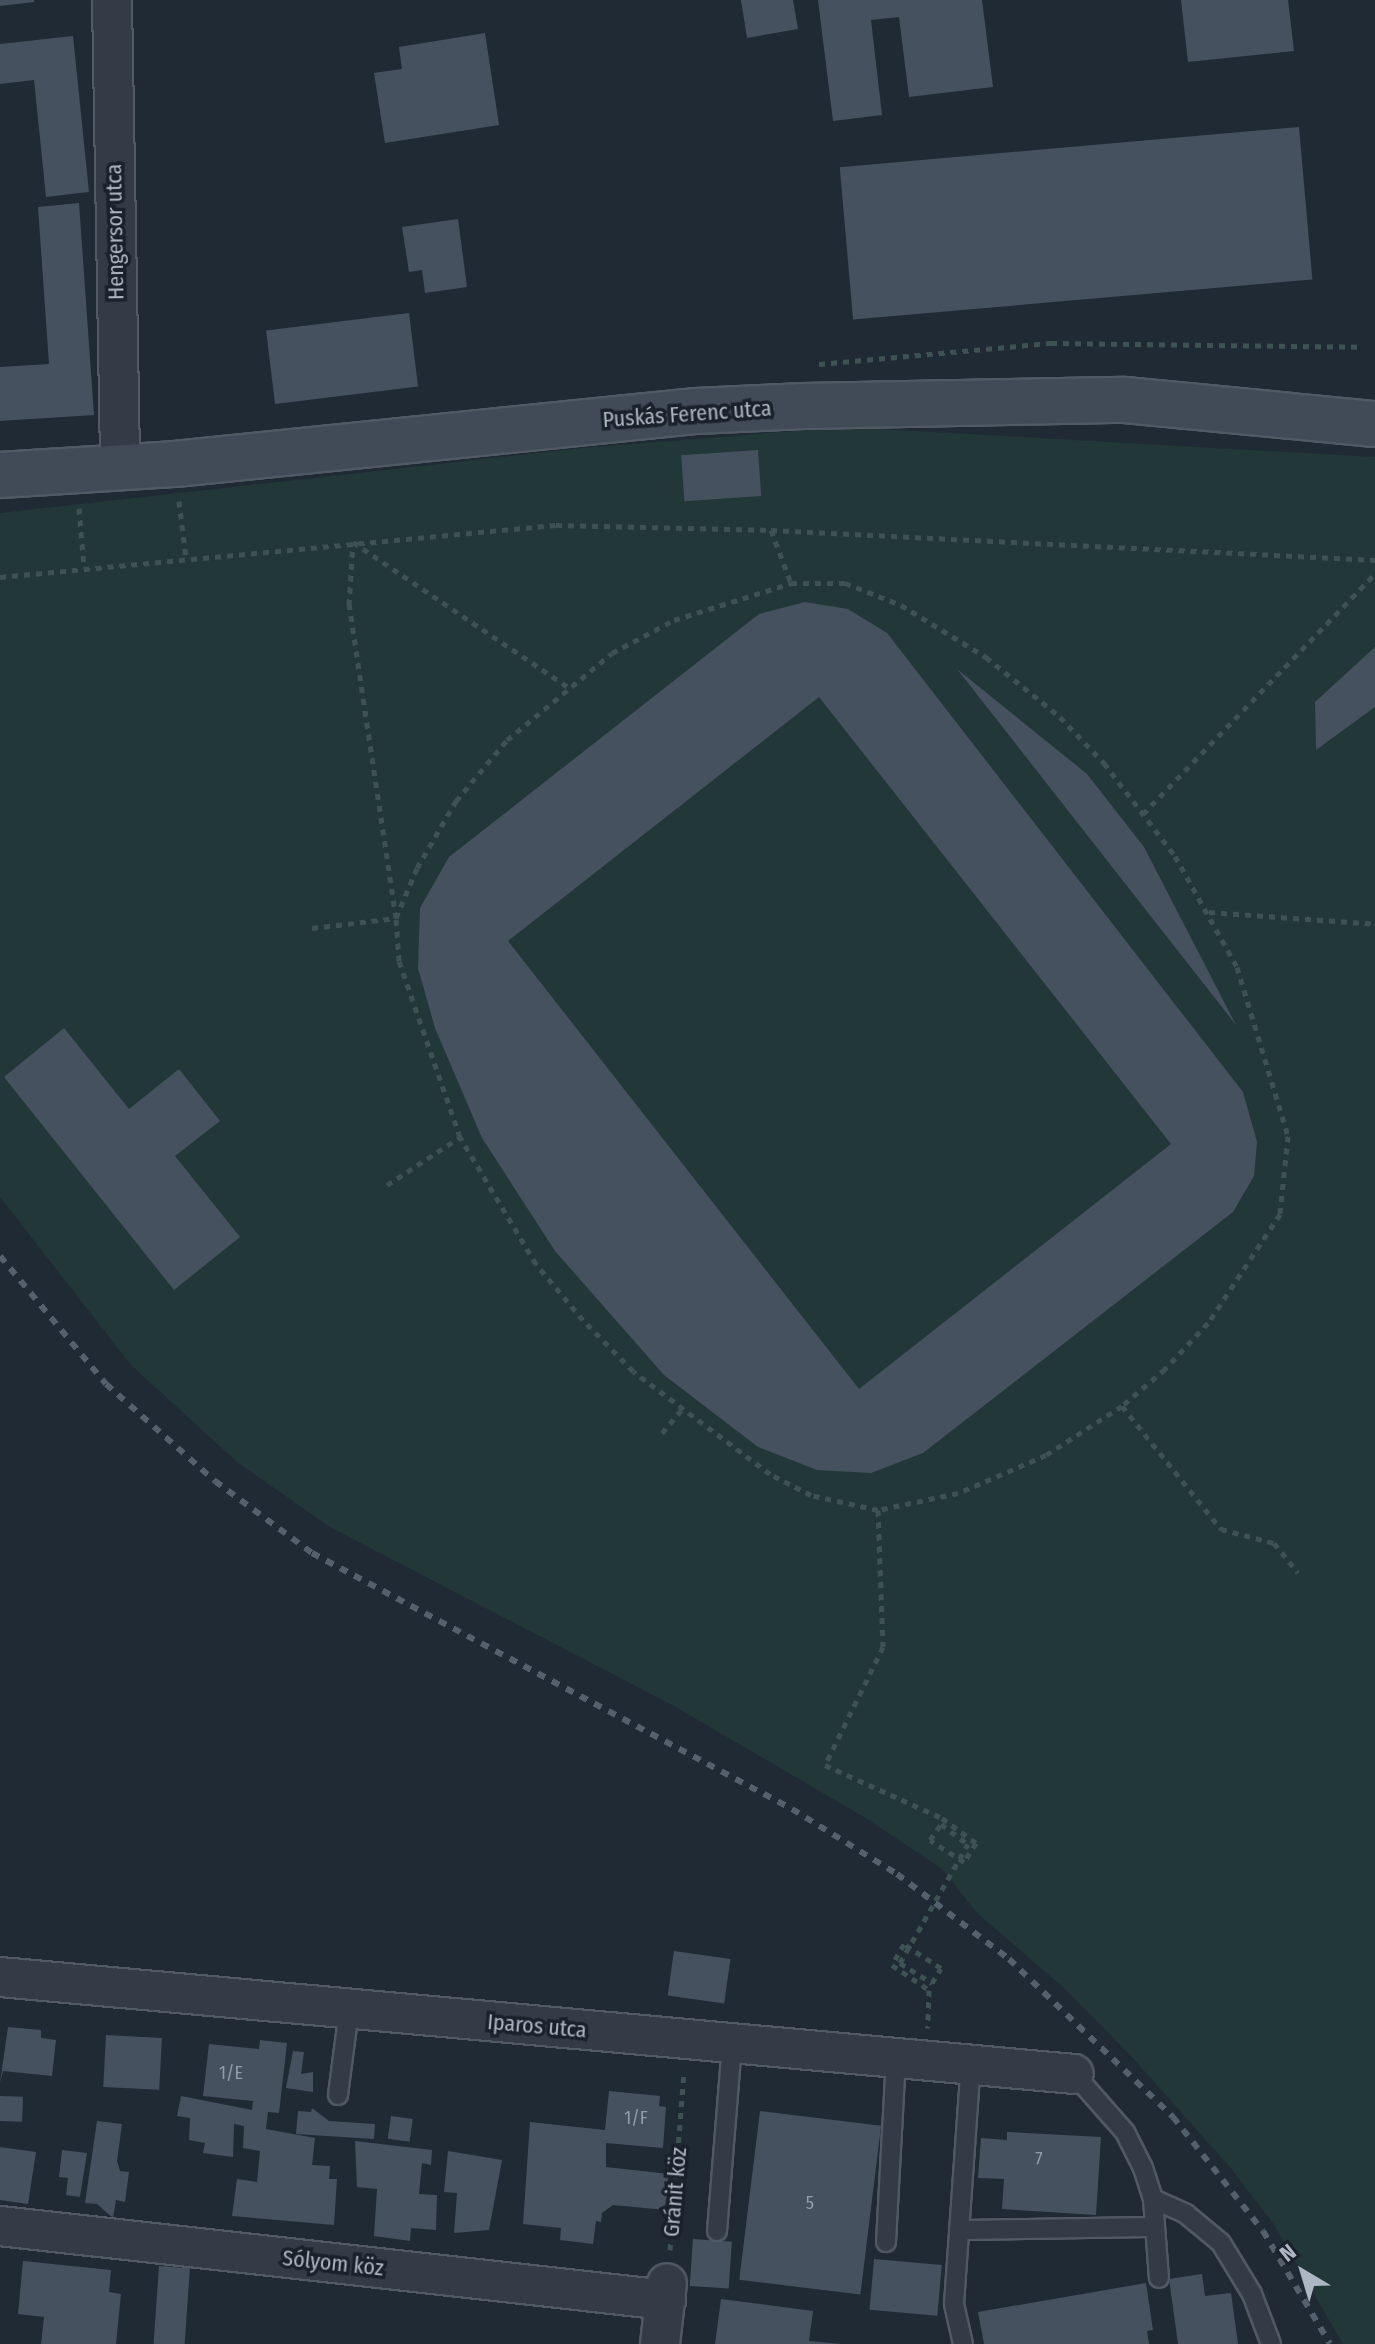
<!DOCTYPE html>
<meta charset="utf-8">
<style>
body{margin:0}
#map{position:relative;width:1375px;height:2344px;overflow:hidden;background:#202a35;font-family:"Fira Sans Condensed",sans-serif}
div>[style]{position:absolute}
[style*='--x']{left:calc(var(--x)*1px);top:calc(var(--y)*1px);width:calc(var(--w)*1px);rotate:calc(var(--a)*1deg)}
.green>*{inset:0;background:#223737}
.building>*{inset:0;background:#46515f;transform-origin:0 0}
.path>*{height:5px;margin-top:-2.5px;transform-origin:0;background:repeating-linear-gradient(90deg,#3f5253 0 6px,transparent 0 12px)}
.roads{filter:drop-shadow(2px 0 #505964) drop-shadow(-2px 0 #505964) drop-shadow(0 2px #505964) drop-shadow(0 -2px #505964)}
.lane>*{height:18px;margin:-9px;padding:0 9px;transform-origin:9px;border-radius:9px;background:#333c46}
.street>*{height:38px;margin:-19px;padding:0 19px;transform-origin:19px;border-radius:19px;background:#333c46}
.secondary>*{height:44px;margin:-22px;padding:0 22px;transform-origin:22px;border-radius:22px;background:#414b58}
.rail>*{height:6px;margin-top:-3px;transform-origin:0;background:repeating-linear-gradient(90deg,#55606d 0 8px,transparent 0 16px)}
.path-bridge>*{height:5px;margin-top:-2.5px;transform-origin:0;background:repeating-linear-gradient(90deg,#3f5253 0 6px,transparent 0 12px)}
span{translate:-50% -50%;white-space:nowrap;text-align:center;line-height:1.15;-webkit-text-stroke:7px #19212a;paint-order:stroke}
.number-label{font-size:18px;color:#939daa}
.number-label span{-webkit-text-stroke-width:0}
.street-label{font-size:22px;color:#adb6c3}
.north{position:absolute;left:1263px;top:2232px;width:80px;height:80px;-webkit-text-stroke:6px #19212a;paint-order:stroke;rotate:322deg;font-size:22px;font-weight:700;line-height:32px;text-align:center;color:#adb6c3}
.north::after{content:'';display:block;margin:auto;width:28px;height:36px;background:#adb6c3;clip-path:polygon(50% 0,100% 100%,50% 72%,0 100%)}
</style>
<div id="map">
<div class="green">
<i style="clip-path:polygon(844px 427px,1375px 457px,1375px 2344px,1343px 2344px,1273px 2223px,1229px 2166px,1133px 2058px,1063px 1987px,978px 1914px,942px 1869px,864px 1817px,674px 1706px,330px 1527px,237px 1462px,131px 1365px,0 1197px,0 513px,582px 448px)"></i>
</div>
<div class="building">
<i style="clip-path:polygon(0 0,34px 0,34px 2px,0 6px)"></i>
<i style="clip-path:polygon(741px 0,793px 0,798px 29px,747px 38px)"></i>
<i style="clip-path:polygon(818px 0,982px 0,993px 87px,909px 97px,899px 17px,871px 20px,882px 115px,833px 121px)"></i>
<i style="clip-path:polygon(1181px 0,1288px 0,1294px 51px,1188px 62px)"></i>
<i style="clip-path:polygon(485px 33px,499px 125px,385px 143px,374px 73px,402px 69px,399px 47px)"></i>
<i style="clip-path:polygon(73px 36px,89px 192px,46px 197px,34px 80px,0 84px,0 44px)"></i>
<i style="left:1299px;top:127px;width:153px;height:461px;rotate:85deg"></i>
<i style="clip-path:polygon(79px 203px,94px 415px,0 421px,0 367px,49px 364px,38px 207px)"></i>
<i style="clip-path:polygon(458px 219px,467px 287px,425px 293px,422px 270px,409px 272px,402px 227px)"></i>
<i style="left:409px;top:313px;width:74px;height:144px;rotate:83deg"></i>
<i style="left:758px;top:450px;width:46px;height:77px;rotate:86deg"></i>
<i style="clip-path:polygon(evenodd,805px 602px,848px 609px,887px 633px,1243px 1092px,1257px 1142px,1254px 1176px,1233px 1212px,923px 1453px,871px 1473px,817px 1470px,758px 1447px,664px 1375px,555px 1251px,482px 1138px,435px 1028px,418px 968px,420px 908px,449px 857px,759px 614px,805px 602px,819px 697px,1171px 1144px,859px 1389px,508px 941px,819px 697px)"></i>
<i style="clip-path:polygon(1375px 647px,1375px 707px,1316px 750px,1315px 702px)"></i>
<i style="clip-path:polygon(957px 669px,1087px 774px,1144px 847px,1236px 1025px)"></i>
<i style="clip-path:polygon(64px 1028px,129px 1109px,179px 1069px,220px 1121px,175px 1156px,240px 1237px,174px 1290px,4px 1077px)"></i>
<i style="left:674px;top:1951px;width:57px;height:45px;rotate:8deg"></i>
<i style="clip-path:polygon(8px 2027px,41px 2030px,41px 2038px,56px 2040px,52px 2076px,3px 2071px,0 2083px)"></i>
<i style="left:106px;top:2035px;width:56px;height:52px;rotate:3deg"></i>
<i style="clip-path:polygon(260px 2040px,287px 2043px,279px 2113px,268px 2112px,266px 2129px,315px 2138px,312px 2165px,330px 2166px,329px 2179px,337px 2179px,334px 2225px,232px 2216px,237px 2179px,257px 2182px,260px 2151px,243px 2148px,244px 2126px,234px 2124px,233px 2157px,203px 2153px,205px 2143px,189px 2140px,190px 2118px,177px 2116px,181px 2096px,252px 2110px,253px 2101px,203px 2096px,209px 2044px,259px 2049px)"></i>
<i style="clip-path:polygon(293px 2051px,304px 2052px,301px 2074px,313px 2072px,313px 2092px,286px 2088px)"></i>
<i style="clip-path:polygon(609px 2091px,660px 2096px,659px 2106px,666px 2107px,663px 2148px,606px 2143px,606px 2167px,669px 2174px,666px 2210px,613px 2205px,602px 2213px,601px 2222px,596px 2221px,593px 2244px,560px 2240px,561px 2228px,523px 2224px,530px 2122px,605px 2130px)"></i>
<i style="left:0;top:2096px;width:23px;height:25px;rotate:2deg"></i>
<i style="clip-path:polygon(312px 2108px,329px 2121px,375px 2124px,374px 2139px,296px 2134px,298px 2111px,311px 2112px)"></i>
<i style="left:760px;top:2111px;width:122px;height:170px;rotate:7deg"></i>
<i style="left:391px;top:2116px;width:22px;height:23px;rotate:8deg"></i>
<i style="clip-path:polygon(97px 2121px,122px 2124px,117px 2161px,120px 2171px,129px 2172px,125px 2202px,116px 2200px,113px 2218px,97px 2204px,85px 2203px)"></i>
<i style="clip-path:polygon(1007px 2132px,1101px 2137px,1096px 2215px,1002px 2209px,1004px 2179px,978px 2178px,981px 2138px,1007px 2140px)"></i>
<i style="clip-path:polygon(355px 2141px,432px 2150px,431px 2165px,422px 2163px,419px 2194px,437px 2195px,436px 2230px,411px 2228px,410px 2241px,374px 2236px,377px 2189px,357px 2187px)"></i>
<i style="clip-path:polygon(0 2147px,36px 2152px,28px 2204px,0 2200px)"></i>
<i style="clip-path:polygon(62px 2150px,87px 2153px,80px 2197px,66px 2195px,68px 2178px,59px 2177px)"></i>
<i style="clip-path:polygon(448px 2151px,502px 2160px,489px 2230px,454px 2233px,457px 2193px,444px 2192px)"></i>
<i style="left:693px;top:2239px;width:39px;height:47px;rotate:4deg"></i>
<i style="left:874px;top:2259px;width:68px;height:51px;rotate:5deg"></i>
<i style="clip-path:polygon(23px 2261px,111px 2270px,109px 2292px,121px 2294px,116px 2344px,41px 2344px,44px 2317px,18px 2314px)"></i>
<i style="left:159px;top:2266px;width:31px;height:78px;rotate:4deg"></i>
<i style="clip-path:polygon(1202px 2274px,1205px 2296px,1231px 2293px,1238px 2344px,1178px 2344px,1169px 2279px)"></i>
<i style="clip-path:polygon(1146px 2283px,1153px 2330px,1147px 2331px,1149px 2344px,984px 2344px,978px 2312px)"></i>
<i style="clip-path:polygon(721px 2299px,813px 2311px,809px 2341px,842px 2344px,715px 2344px)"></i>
</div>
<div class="path">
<i style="--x:819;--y:364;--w:233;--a:-5.2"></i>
<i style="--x:1051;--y:343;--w:311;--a:0.7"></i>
<i style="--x:179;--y:501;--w:57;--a:83"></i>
<i style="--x:79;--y:508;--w:60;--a:85.2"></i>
<i style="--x:771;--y:530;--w:57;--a:69.3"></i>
<i style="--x:353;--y:542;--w:259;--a:34"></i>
<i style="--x:0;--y:577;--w:558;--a:-5.34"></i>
<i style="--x:556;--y:525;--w:215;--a:1.3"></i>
<i style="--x:771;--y:530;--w:605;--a:2.84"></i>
<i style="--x:791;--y:583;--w:54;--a:0"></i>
<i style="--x:845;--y:583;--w:60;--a:21.4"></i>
<i style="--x:901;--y:605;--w:100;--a:31.5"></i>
<i style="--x:986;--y:657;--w:95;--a:39"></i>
<i style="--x:1060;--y:717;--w:64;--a:46.3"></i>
<i style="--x:1104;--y:763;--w:117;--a:52.6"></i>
<i style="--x:1175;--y:856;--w:127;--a:60.8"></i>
<i style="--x:1237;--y:967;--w:177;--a:73.2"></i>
<i style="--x:1288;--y:1136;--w:78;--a:95.9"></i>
<i style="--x:1280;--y:1214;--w:131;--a:123.4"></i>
<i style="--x:1208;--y:1323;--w:63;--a:133.1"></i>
<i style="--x:1165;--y:1369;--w:57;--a:139.3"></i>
<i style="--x:1122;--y:1406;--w:90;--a:147.2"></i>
<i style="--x:1046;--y:1455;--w:96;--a:156.6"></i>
<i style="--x:958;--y:1493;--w:82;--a:168"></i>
<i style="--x:878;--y:1510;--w:69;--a:-167.4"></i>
<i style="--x:811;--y:1495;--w:46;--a:-152.9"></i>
<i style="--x:770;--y:1474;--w:171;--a:-143.1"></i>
<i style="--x:633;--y:1371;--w:71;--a:-134.4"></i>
<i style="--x:583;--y:1320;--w:73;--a:-130"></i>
<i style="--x:536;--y:1264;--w:148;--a:-120.9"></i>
<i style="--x:460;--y:1137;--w:186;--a:-109.1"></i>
<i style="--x:399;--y:961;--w:43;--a:-94"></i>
<i style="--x:396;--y:918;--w:54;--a:-67.2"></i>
<i style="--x:417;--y:868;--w:78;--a:-59.8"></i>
<i style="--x:456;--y:801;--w:80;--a:-50.1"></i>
<i style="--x:507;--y:740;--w:136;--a:-39.6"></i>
<i style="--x:612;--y:653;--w:70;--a:-28"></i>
<i style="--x:674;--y:620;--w:123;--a:-17.5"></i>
<i style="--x:1143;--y:814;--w:334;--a:-46"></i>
<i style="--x:1209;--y:912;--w:166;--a:4.1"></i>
<i style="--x:312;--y:928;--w:85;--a:-6.8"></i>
<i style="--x:396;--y:918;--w:317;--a:-98.5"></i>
<i style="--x:349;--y:605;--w:63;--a:-86.4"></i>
<i style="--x:387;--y:1185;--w:87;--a:-33.3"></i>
<i style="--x:1122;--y:1406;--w:158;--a:51.2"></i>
<i style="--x:1221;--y:1529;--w:55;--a:14.8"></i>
<i style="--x:1274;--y:1543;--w:38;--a:51"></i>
<i style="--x:662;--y:1433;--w:30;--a:-50"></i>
<i style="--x:878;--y:1510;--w:137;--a:87.9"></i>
<i style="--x:883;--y:1647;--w:131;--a:116.2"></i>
<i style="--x:825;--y:1765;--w:128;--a:24.4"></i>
<i style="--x:942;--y:1818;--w:42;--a:36.3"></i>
<i style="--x:976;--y:1843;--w:22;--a:122"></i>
<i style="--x:964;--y:1862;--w:40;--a:-147.1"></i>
<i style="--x:930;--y:1840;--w:19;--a:-55"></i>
<i style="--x:941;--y:1824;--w:34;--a:37"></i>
<i style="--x:900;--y:1963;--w:38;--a:32"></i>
<i style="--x:932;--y:1983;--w:17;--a:-59"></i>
<i style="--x:941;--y:1968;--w:44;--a:-147"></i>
<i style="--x:904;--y:1944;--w:24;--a:120"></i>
<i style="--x:892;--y:1965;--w:45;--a:34"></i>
<i style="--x:929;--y:1990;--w:38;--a:92"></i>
<i style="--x:670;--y:2250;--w:179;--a:-85.5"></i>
</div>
<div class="roads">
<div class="lane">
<i style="--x:1074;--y:2074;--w:77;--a:48.7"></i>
<i style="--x:1125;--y:2132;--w:40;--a:63.4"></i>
<i style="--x:1143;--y:2168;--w:33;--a:72"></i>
<i style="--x:1153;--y:2199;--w:79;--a:85.7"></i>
<i style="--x:338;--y:2095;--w:86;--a:-82.6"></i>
<i style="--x:1153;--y:2199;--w:36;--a:24"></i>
<i style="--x:1186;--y:2214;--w:45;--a:39.6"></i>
<i style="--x:1221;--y:2243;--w:60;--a:58.7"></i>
<i style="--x:1252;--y:2294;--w:53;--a:69.2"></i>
<i style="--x:959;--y:2230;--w:196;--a:-0.9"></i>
<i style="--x:717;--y:2231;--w:189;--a:-85.4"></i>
<i style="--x:886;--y:2242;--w:185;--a:-86.9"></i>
<i style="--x:963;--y:2344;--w:41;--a:-102.7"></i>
<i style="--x:954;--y:2304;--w:242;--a:-86"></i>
</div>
<div class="street">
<i style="--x:112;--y:0;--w:465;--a:89"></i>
<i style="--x:0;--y:1977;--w:1078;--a:5.16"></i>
<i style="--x:0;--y:2226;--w:670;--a:6.34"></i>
<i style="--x:660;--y:2344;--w:61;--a:-83.5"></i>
</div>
<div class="secondary">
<i style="--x:0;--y:475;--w:175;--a:-3.6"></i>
<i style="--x:175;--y:464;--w:524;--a:-5.81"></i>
<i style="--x:696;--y:411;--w:108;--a:-2.7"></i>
<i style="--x:804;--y:406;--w:321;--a:-1.1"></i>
<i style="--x:1125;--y:400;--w:251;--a:5.5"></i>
</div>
</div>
<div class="rail">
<i style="--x:0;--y:1256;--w:166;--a:50.4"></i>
<i style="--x:106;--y:1384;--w:146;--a:41.7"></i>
<i style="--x:215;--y:1481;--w:121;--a:36.6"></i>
<i style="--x:312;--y:1553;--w:544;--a:28.07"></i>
<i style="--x:792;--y:1809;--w:123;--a:31.8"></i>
<i style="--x:897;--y:1874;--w:141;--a:37.2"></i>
<i style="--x:1009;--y:1959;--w:228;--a:43.9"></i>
<i style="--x:1173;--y:2117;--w:145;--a:51.7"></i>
<i style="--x:1263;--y:2231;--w:131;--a:59.3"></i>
</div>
<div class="path-bridge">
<i style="--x:900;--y:1963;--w:137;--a:-60.3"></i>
</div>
<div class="number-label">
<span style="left:231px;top:2073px">1/E</span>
<span style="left:636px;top:2118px">1/F</span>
<span style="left:1039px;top:2159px">7</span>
<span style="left:810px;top:2203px">5</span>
</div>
<div class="street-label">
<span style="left:115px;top:232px;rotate:-91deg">Hengersor utca</span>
<span style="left:687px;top:414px;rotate:-4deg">Puskás Ferenc utca</span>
<span style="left:537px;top:2026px;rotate:5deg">Iparos utca</span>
<span style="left:675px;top:2192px;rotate:-85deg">Gránit köz</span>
<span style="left:333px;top:2263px;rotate:6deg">Sólyom köz</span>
</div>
<div class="north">N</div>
</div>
